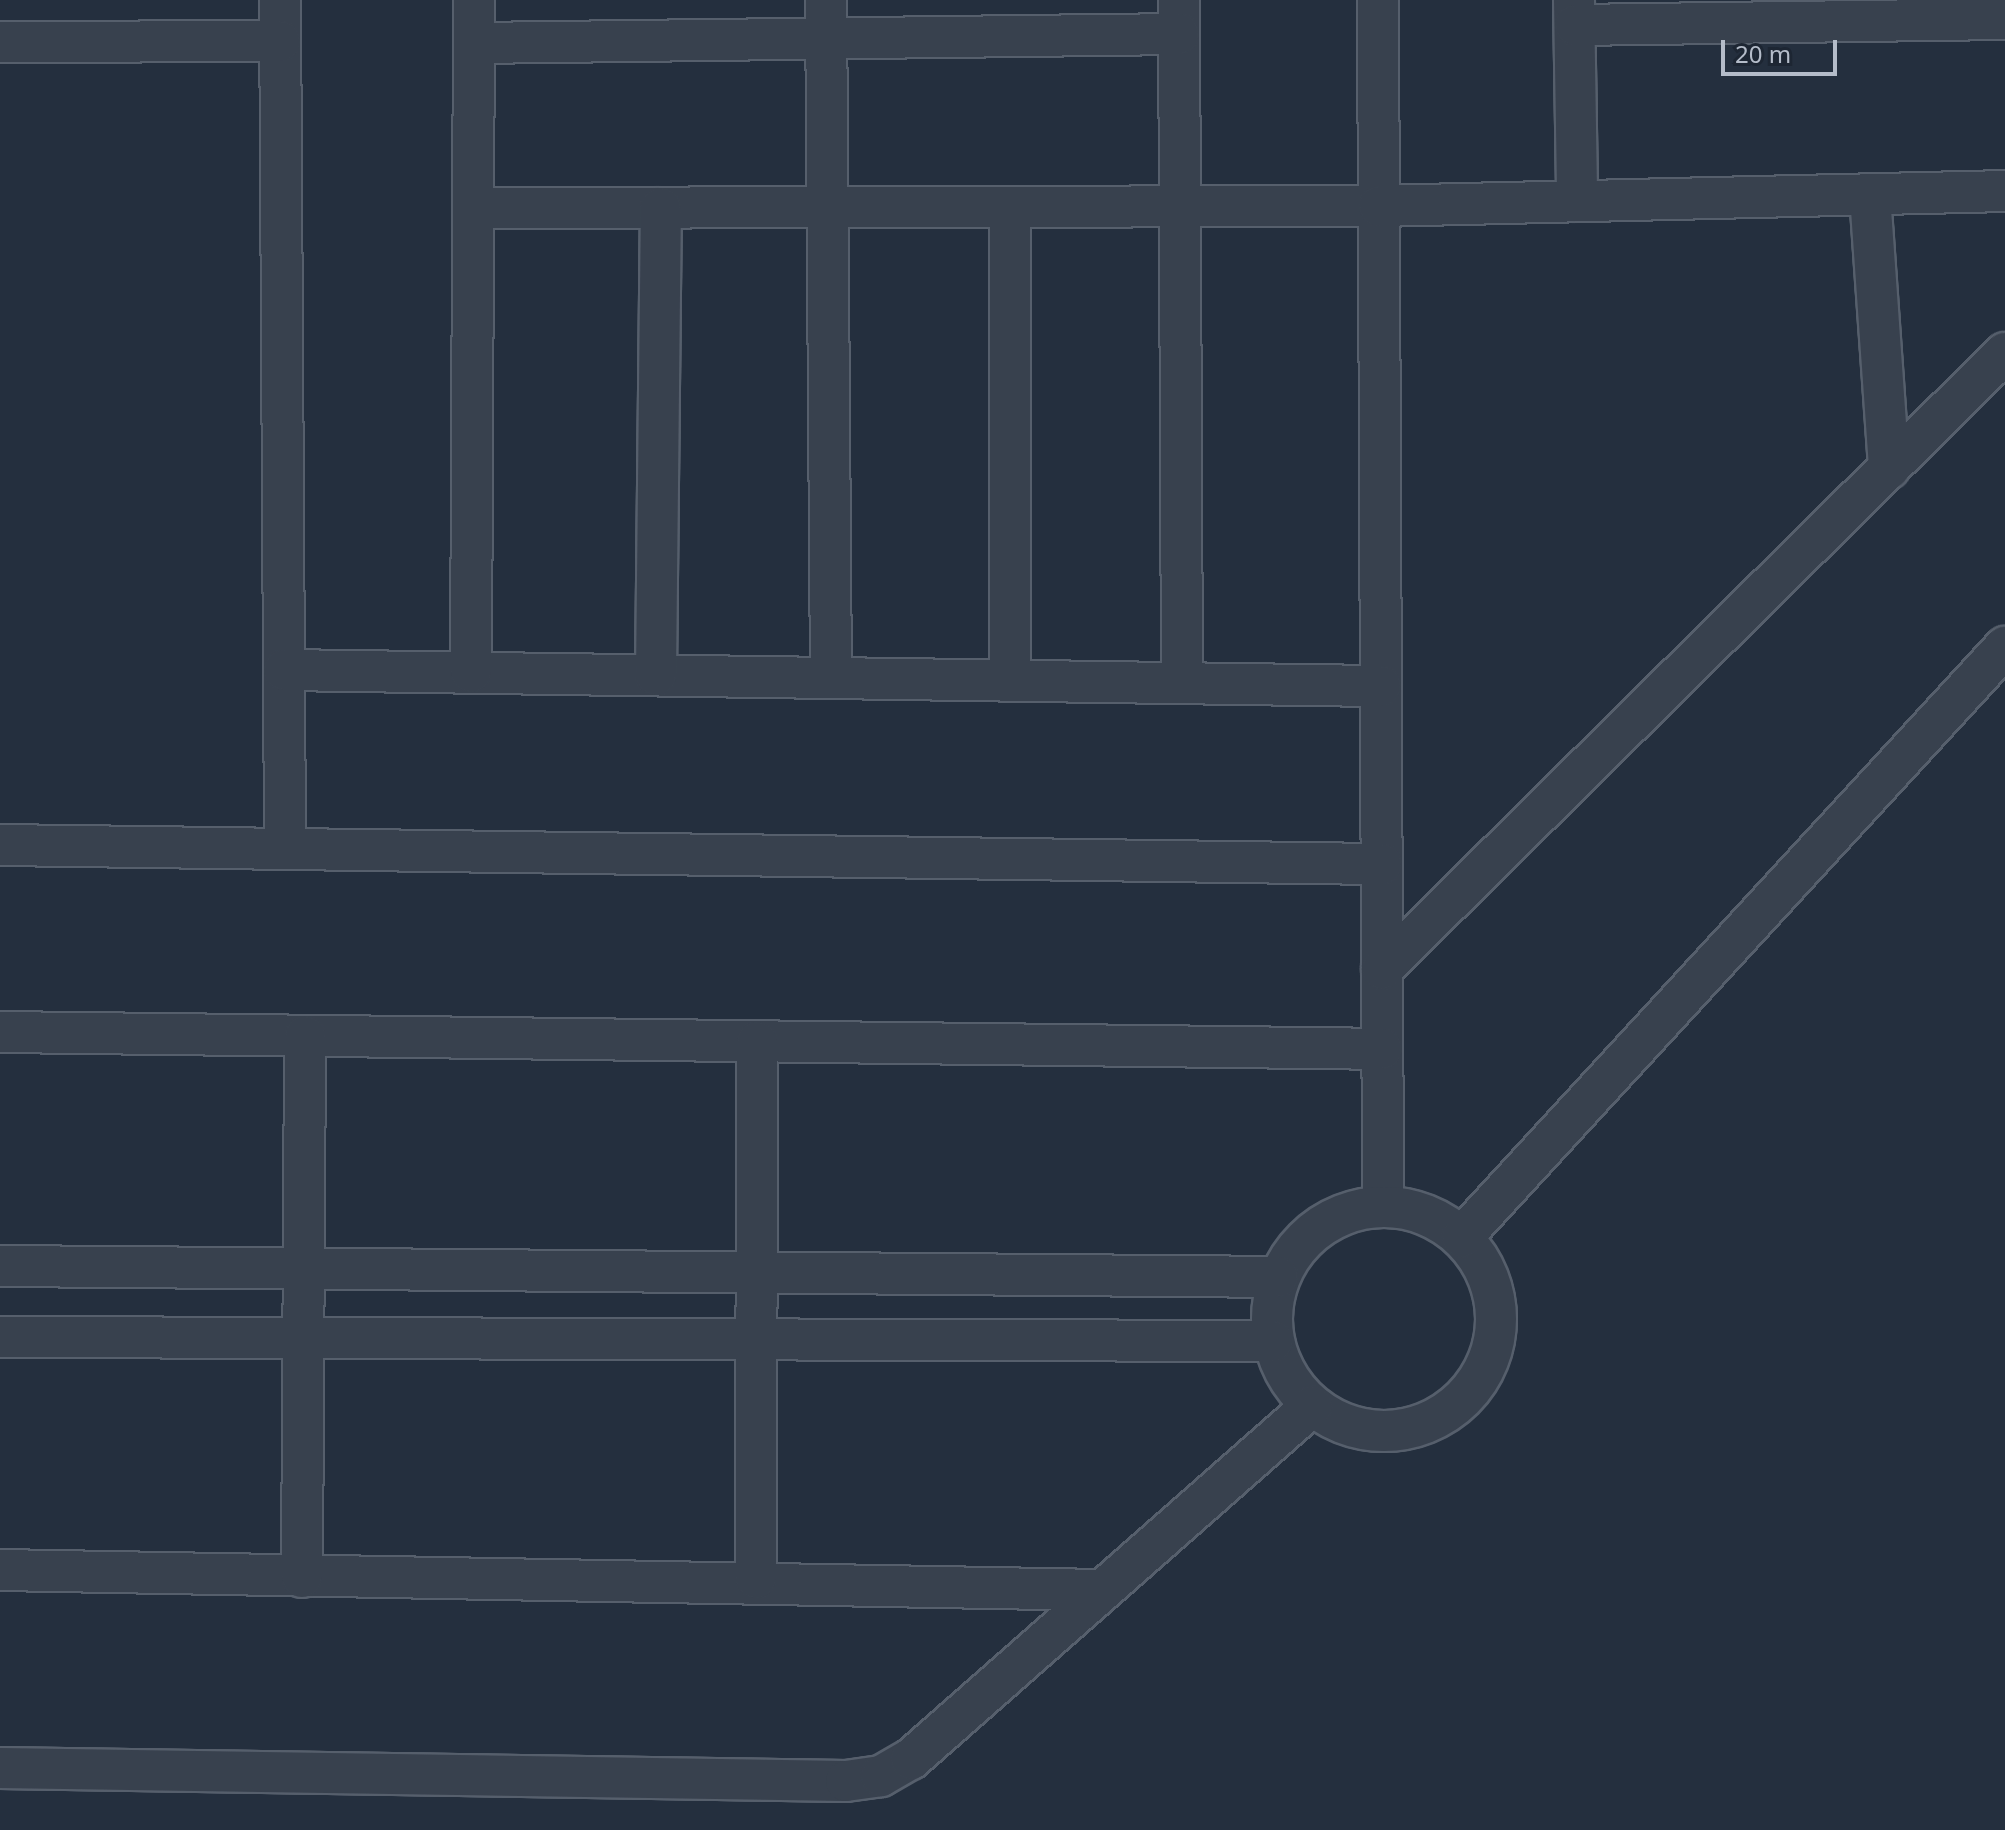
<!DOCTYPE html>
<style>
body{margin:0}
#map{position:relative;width:2005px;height:1830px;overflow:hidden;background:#242f3e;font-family:"Noto Sans",sans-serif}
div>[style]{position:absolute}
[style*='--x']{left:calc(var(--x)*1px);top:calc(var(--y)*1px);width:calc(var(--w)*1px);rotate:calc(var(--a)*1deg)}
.roads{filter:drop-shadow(2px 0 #565f6c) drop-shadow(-2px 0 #565f6c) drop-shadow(0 2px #565f6c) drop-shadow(0 -2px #565f6c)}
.street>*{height:40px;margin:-20px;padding:0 20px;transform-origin:20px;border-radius:20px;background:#38414e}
.street>.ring{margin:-20px;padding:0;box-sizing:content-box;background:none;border:40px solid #38414e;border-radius:50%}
span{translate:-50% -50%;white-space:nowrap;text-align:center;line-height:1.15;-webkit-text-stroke:7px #1d2633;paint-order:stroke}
.scale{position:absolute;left:1721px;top:40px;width:116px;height:36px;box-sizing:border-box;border:4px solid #b4bcc9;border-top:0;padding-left:10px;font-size:24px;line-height:28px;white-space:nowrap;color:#b4bcc9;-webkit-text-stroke:6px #1d2633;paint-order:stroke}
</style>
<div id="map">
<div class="roads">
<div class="street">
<i style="--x:280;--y:0;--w:848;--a:89.66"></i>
<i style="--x:826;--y:0;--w:677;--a:89.58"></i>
<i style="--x:1179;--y:0;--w:683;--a:89.75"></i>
<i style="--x:1378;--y:0;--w:1206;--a:89.76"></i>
<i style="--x:1574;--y:0;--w:201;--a:89.1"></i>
<i style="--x:1575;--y:25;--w:430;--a:-0.8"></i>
<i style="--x:0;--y:42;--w:280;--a:-0.2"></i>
<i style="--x:474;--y:43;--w:705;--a:-0.73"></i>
<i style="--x:1870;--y:195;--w:274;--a:86"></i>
<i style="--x:475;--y:208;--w:904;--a:-0.13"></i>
<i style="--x:1379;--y:206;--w:626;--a:-1.37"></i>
<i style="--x:284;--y:670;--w:1097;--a:0.84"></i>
<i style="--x:471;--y:672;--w:672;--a:-89.74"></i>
<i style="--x:656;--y:675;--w:467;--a:-89.4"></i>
<i style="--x:1010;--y:680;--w:473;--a:-90"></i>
<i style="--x:0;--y:845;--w:1382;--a:0.79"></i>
<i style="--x:1382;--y:969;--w:876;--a:-44.68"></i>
<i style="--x:0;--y:1032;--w:1382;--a:0.7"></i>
<i class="ring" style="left:1272px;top:1207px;width:184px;height:184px"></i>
<i style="--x:1462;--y:1237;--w:802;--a:-47.38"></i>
<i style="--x:0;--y:1266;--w:1278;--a:0.49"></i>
<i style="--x:0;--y:1337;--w:1273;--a:0.18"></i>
<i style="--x:0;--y:1570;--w:1102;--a:1.04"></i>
<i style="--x:302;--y:1577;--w:541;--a:-89.68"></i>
<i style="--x:756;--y:1578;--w:536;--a:-89.89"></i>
<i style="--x:0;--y:1768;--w:846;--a:0.88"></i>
<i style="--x:846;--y:1781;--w:35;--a:-8"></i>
<i style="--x:881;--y:1776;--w:34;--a:-30"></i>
<i style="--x:911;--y:1759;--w:534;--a:-41.36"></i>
</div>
</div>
<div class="scale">20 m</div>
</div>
